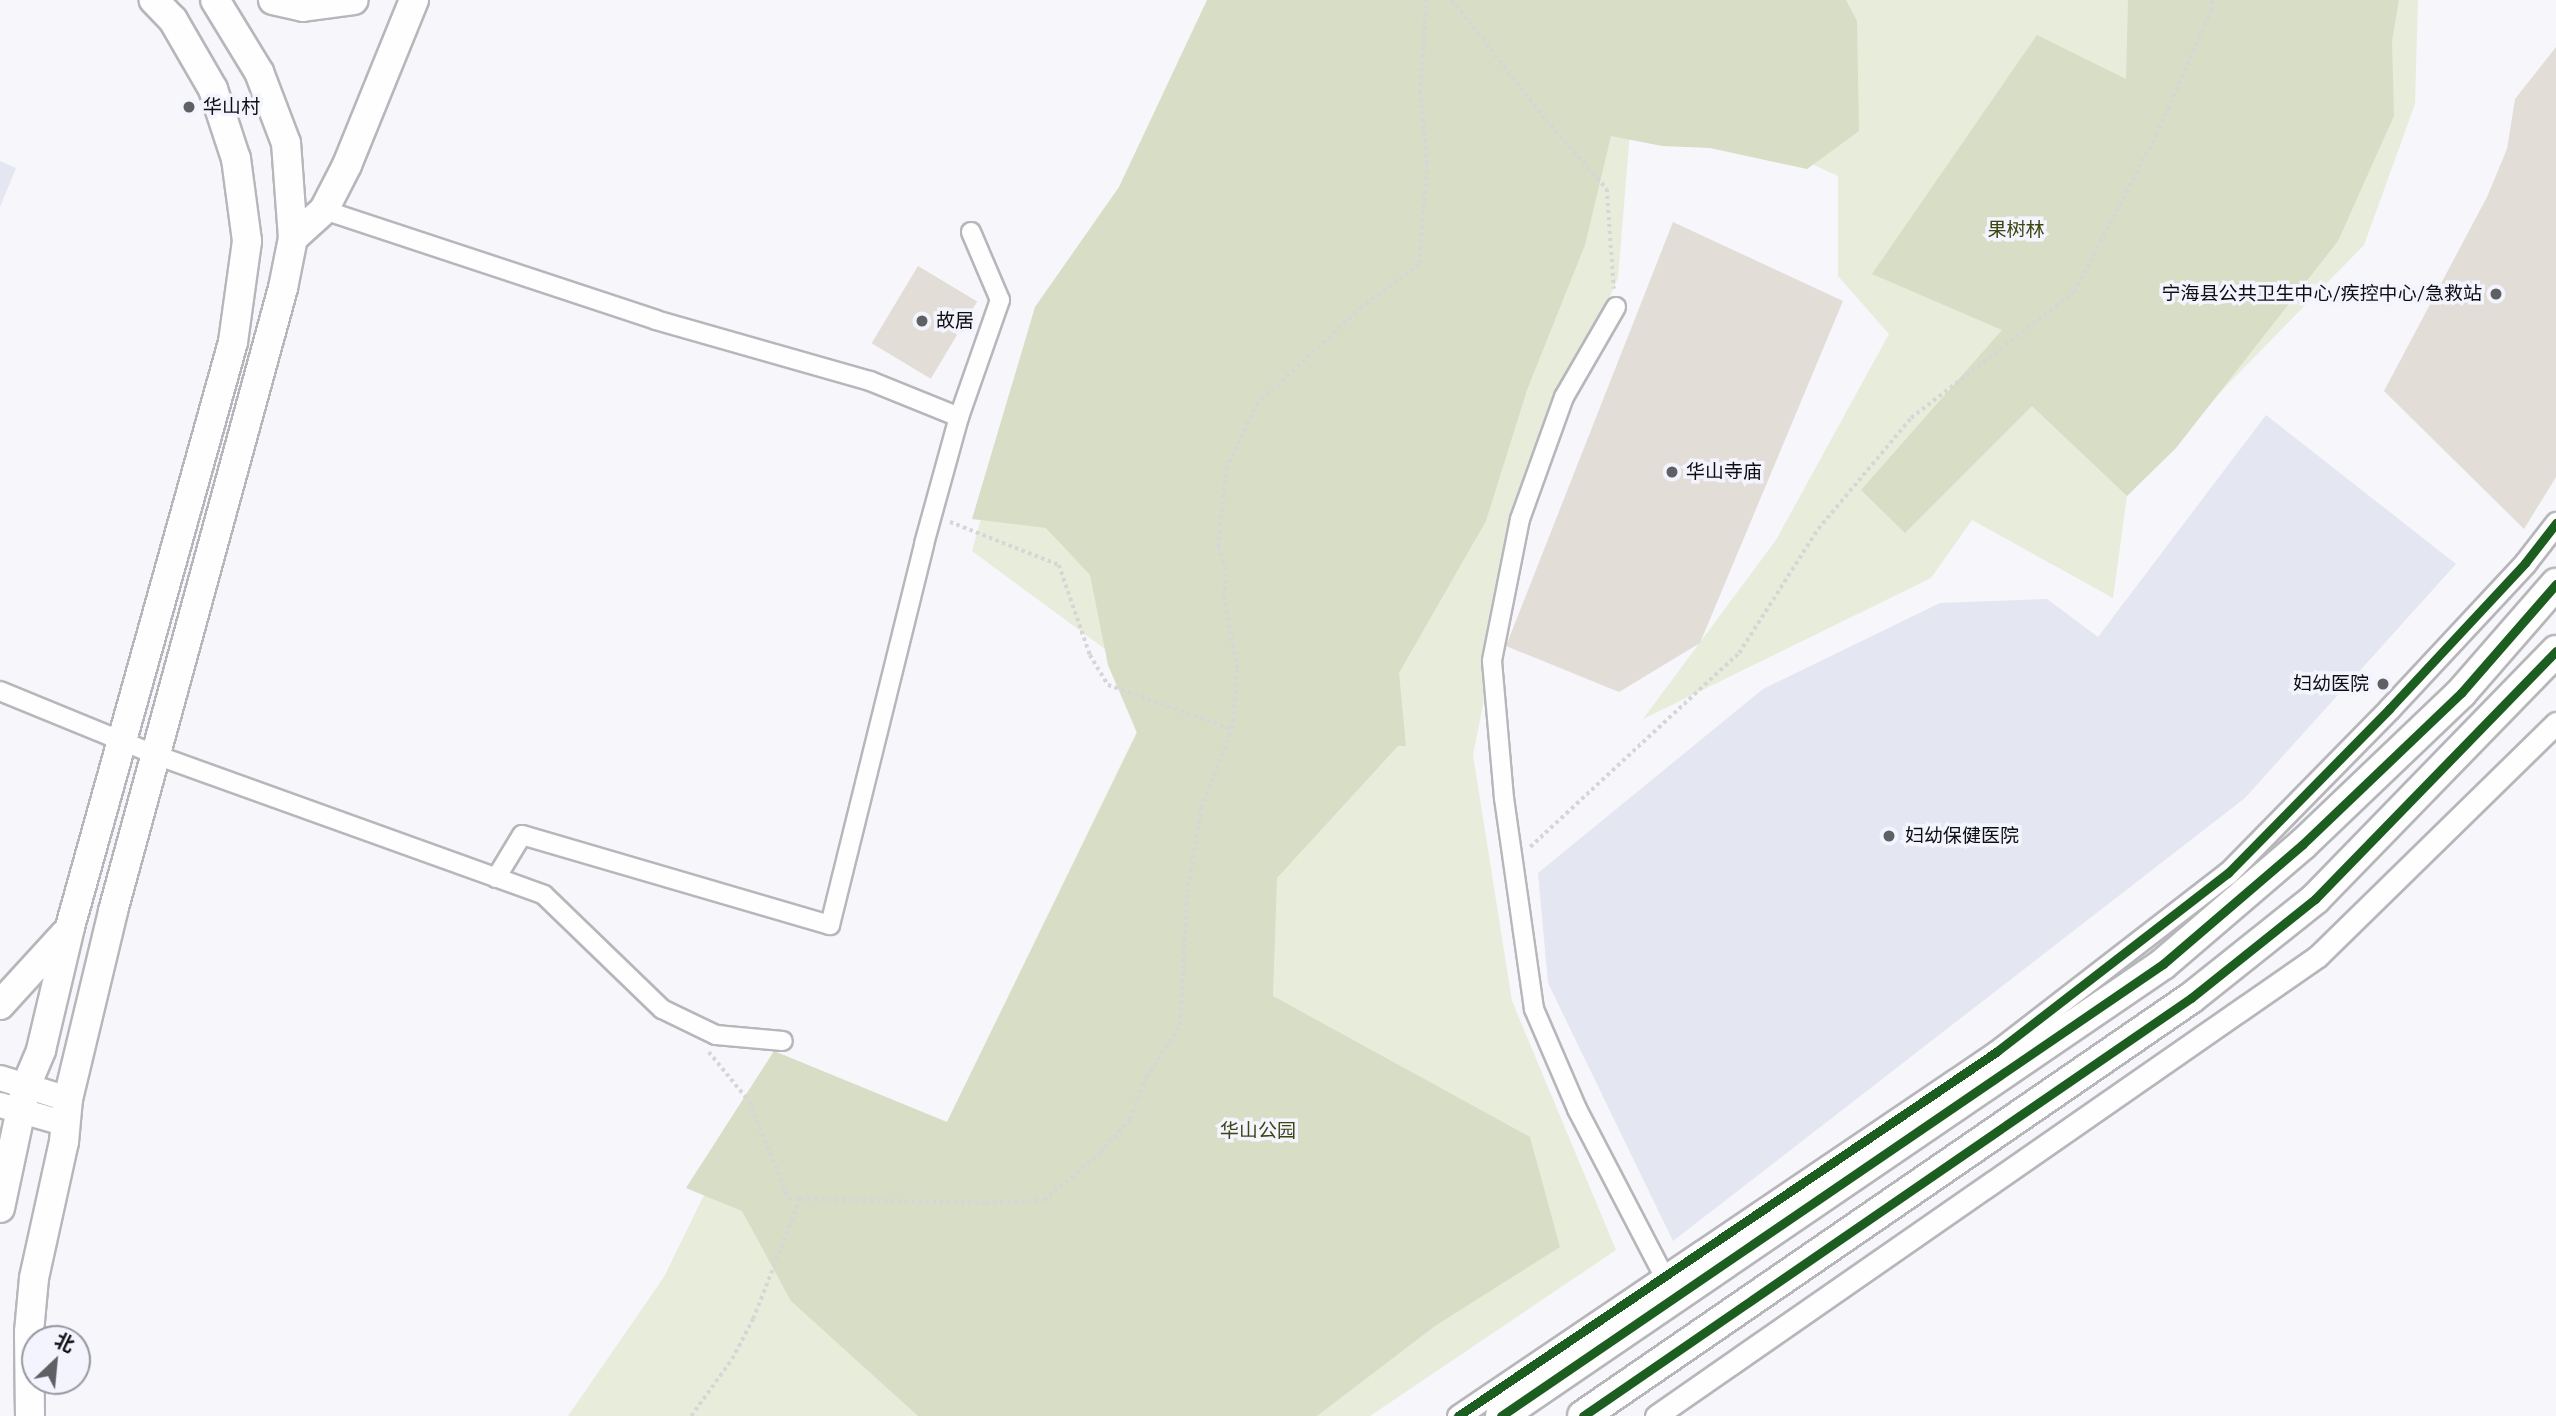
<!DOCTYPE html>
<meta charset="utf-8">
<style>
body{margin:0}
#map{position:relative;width:2556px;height:1416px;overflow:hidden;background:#f6f6fb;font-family:"Work Sans","Noto Sans SC",sans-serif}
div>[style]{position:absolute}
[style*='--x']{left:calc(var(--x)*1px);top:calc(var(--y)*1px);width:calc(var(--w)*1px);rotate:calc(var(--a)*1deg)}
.built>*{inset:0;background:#e4e6f1}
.green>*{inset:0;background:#e8ecdb}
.forest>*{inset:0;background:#d8ddc6}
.building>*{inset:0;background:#e3ddd8;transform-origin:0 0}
.path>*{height:3.5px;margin-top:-1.75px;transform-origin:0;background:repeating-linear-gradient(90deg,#d6d6d7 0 3.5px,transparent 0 7px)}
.roads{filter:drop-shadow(2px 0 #b7b7bb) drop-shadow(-2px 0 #b7b7bb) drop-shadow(0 2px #b7b7bb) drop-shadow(0 -2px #b7b7bb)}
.minor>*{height:18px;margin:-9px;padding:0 9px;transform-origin:9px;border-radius:9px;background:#fefefe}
.tertiary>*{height:21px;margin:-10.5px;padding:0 10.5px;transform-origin:10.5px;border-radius:10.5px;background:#fefefe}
.secondary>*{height:24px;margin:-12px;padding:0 12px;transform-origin:12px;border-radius:12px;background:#fefefe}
.primary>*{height:28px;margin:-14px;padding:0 14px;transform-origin:14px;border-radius:14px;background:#fefefe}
.trunk>*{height:30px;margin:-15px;padding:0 15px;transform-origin:15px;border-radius:15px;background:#fefefe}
.cycleway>*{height:9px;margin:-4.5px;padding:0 4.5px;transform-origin:4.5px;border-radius:4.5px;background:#1b5e20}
.dots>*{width:19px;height:19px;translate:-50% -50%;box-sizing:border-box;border:4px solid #f3f4fe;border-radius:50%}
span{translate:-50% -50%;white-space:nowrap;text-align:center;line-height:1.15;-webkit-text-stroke:7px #f3f4fe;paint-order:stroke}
.poi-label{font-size:19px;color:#0e0f12}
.left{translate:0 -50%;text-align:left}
.right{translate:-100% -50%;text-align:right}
.park-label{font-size:19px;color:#3e4510}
.north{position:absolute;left:21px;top:1325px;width:70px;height:70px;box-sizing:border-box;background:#f3f4fe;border:2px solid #9798a0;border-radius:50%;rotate:26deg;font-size:19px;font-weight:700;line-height:28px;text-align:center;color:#0e0f12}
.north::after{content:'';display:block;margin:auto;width:24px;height:32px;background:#5f6064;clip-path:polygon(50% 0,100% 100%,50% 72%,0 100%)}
</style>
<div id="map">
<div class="built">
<i style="clip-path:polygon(0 161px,16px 168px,0 207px)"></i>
<i style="clip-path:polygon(2266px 415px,2456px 564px,2245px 798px,1673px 1241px,1548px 983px,1538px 873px,1763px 689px,1940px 603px,2047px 599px,2098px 637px)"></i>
</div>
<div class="green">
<i style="clip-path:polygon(1209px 0,2418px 0,2415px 104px,2364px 245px,2229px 383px,2127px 496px,2113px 598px,1972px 520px,1931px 578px,1643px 719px,1776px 540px,1889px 334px,1838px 276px,1838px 176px,1634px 83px,1618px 278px,1529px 474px,1473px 755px,1512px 1001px,1616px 1250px,1370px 1416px,568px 1416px,664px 1277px,765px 1070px,947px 1122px,1158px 688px,972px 551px,1022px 373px,1125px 208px)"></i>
</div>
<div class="forest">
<i style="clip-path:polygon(1207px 0,1846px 0,1857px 21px,1859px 131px,1807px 169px,1710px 148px,1662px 146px,1611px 136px,1585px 245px,1527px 390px,1486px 521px,1399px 673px,1406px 746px,1398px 746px,1277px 878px,1273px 996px,1530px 1137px,1560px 1247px,1435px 1326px,1317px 1416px,918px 1416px,791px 1301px,742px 1211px,686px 1188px,774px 1051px,947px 1122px,1137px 733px,1108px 665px,1090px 575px,1046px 528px,972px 519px,1035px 307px,1119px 187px)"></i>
<i style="clip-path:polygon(2128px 0,2399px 0,2392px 41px,2394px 116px,2338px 241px,2176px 448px,2127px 496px,2032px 406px,1905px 533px,1861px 490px,2002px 330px,1872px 274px,2037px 35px,2126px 79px)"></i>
</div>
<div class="building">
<i style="clip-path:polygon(2556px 47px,2556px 477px,2524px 529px,2384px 391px,2487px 197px,2507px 149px,2515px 99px)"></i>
<i style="clip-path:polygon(1673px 222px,1843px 301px,1700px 643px,1619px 692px,1506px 646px)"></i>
<i style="left:918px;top:266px;width:69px;height:90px;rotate:31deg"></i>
</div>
<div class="path">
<i style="--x:1452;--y:0;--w:152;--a:51.9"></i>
<i style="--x:1546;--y:120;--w:92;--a:48.5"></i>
<i style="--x:1607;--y:189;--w:100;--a:86"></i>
<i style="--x:950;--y:522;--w:117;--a:21.5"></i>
<i style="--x:1059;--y:565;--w:95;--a:71"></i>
<i style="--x:1090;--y:655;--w:35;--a:59"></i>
<i style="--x:1108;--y:685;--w:132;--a:19.5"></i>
<i style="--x:1530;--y:847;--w:285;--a:-42.9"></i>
<i style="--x:1739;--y:653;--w:147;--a:-57.5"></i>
<i style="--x:1818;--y:529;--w:145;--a:-50"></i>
<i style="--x:1911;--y:418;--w:206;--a:-37.7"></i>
<i style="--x:2074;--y:292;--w:177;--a:-62.4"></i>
<i style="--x:2156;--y:135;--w:136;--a:-66.1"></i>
<i style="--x:2211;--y:11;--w:11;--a:-85"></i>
<i style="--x:709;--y:1052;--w:63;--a:50.8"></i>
<i style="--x:749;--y:1101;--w:106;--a:67.8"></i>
<i style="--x:789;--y:1199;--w:11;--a:0"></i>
<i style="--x:691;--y:1416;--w:70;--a:-54.3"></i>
<i style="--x:732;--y:1359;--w:45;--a:-62.3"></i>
<i style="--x:753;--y:1319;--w:129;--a:-68.6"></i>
<i style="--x:800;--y:1199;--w:186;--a:1.2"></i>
<i style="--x:986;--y:1203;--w:58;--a:-3"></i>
<i style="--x:1044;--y:1200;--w:73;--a:-40"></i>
<i style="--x:1100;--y:1153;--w:45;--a:-48.6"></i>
<i style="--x:1130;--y:1119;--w:45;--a:-69.1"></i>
<i style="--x:1146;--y:1077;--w:62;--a:-56.8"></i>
<i style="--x:1180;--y:1025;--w:132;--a:-87"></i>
<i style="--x:1187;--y:893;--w:86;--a:-80.6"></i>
<i style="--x:1201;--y:808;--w:85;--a:-68.6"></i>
<i style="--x:1232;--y:729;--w:60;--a:-85.2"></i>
<i style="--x:1237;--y:669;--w:72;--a:-100.4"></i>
<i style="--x:1224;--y:598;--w:28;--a:-86"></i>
<i style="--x:1226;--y:570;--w:24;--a:-109"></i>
<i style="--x:1218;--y:547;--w:78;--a:-84.1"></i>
<i style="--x:1226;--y:469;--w:71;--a:-64.9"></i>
<i style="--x:1256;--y:405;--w:142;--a:-43"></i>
<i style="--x:1360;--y:308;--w:74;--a:-36.7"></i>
<i style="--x:1419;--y:264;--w:100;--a:-85.4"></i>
<i style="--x:1427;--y:164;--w:71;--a:-95.6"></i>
<i style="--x:1420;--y:93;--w:93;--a:-86.3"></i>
</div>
<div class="roads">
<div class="minor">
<i style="--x:324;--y:210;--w:350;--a:18.3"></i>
<i style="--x:656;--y:320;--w:223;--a:15.9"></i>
<i style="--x:870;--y:381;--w:96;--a:22"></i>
<i style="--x:1616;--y:307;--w:104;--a:120"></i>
<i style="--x:1564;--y:397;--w:130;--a:109.8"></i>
<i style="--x:1520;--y:519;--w:145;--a:101.2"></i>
<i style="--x:1492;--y:661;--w:138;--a:85"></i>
<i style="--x:1504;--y:798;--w:213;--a:81.9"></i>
<i style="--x:1534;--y:1009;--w:109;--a:66.7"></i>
<i style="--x:1577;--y:1109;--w:188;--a:62.5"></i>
<i style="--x:0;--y:691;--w:169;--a:22.3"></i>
<i style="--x:156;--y:755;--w:412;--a:19.8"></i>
<i style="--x:544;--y:895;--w:164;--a:44"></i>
<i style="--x:662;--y:1009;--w:60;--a:25.7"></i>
<i style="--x:716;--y:1035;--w:67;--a:5.1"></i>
<i style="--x:496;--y:878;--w:50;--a:-58.8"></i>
<i style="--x:522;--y:835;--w:321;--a:16.3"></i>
<i style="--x:830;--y:925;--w:392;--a:-76.1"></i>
<i style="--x:924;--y:544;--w:132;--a:-74.6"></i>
<i style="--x:959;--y:417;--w:124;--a:-70.7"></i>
<i style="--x:1000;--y:300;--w:74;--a:-113.1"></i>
</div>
<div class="tertiary">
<i style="--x:1458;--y:1416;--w:650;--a:-34.08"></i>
<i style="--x:1996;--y:1052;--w:293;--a:-37.7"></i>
<i style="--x:2228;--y:873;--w:230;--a:-45.5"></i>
<i style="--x:2389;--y:709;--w:200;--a:-47"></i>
<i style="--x:2525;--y:563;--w:51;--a:-52.2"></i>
<i style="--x:1656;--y:1416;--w:806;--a:-34.79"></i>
<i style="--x:2318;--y:956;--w:333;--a:-44.4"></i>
</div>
<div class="secondary">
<i style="--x:0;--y:1078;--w:71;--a:17.2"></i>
<i style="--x:0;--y:1105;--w:66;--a:15.9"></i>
</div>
<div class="primary">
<i style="--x:273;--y:0;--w:31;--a:13"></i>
<i style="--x:303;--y:7;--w:51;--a:-7.8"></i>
<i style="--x:293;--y:238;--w:42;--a:-42.1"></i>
<i style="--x:324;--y:210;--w:51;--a:-62.9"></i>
<i style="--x:347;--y:165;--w:178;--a:-67.9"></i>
<i style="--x:0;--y:1005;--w:95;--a:-47.6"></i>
<i style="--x:0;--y:1208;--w:125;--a:-78"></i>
<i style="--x:26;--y:1086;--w:39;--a:-67"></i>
<i style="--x:41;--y:1050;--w:126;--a:-76.7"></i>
<i style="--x:70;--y:927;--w:607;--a:-74.43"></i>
<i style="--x:233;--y:342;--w:102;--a:-82.1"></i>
<i style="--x:247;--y:241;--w:83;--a:-97.6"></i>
<i style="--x:236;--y:159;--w:74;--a:-108.2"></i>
<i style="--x:213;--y:89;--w:80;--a:-120.1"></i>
<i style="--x:173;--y:20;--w:28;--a:-134"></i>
<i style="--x:30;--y:1416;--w:84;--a:-90.7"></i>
<i style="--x:29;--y:1332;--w:54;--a:-84.7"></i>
<i style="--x:34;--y:1278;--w:139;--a:-77.6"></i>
<i style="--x:64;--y:1142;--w:43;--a:-84.7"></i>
<i style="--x:68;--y:1099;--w:193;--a:-76.5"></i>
<i style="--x:113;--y:911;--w:646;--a:-74.74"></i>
<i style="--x:283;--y:288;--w:51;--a:-78.7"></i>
<i style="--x:293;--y:238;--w:95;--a:-94.2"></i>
<i style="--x:286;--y:143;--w:76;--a:-110.8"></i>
<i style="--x:259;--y:72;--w:84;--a:-121.4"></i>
</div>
<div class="trunk">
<i style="--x:1501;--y:1416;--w:802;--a:-34.32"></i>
<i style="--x:2163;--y:964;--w:184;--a:-40.6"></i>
<i style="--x:2303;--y:844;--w:219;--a:-43.7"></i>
<i style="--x:2461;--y:693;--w:145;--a:-48.9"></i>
<i style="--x:1583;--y:1416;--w:738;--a:-34.51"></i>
<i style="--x:2191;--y:998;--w:159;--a:-38.6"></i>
<i style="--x:2315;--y:899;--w:346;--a:-45.8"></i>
</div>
</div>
<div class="cycleway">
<i style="--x:1458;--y:1416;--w:650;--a:-34.08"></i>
<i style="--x:1996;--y:1052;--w:293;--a:-37.7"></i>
<i style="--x:2228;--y:873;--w:230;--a:-45.5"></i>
<i style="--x:2389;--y:709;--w:200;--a:-47"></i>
<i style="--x:2525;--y:563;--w:51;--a:-52.2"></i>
<i style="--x:1501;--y:1416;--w:802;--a:-34.32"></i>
<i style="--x:2163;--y:964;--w:184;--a:-40.6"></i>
<i style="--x:2303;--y:844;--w:219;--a:-43.7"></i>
<i style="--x:2461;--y:693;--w:145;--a:-48.9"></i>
<i style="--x:1583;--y:1416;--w:738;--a:-34.51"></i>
<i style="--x:2191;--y:998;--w:159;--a:-38.6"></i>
<i style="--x:2315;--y:899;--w:346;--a:-45.8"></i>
</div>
<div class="dots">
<i style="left:189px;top:107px;background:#5f6064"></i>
<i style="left:2496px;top:294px;background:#5f6064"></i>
<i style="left:922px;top:321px;background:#5f6064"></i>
<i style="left:1672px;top:472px;background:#5f6064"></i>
<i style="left:2383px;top:684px;background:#5f6064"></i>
<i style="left:1889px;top:836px;background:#5f6064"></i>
</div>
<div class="poi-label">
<span class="left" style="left:203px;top:107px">华山村</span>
<span class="right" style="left:2482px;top:294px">宁海县公共卫生中心/疾控中心/急救站</span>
<span class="left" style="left:936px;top:321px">故居</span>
<span class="left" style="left:1686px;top:472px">华山寺庙</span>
<span class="right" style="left:2369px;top:684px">妇幼医院</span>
<span class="left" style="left:1905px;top:836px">妇幼保健医院</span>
</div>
<div class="park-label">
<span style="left:2016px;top:230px">果树林</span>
<span style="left:1258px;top:1131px">华山公园</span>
</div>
<div class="north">北</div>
</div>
